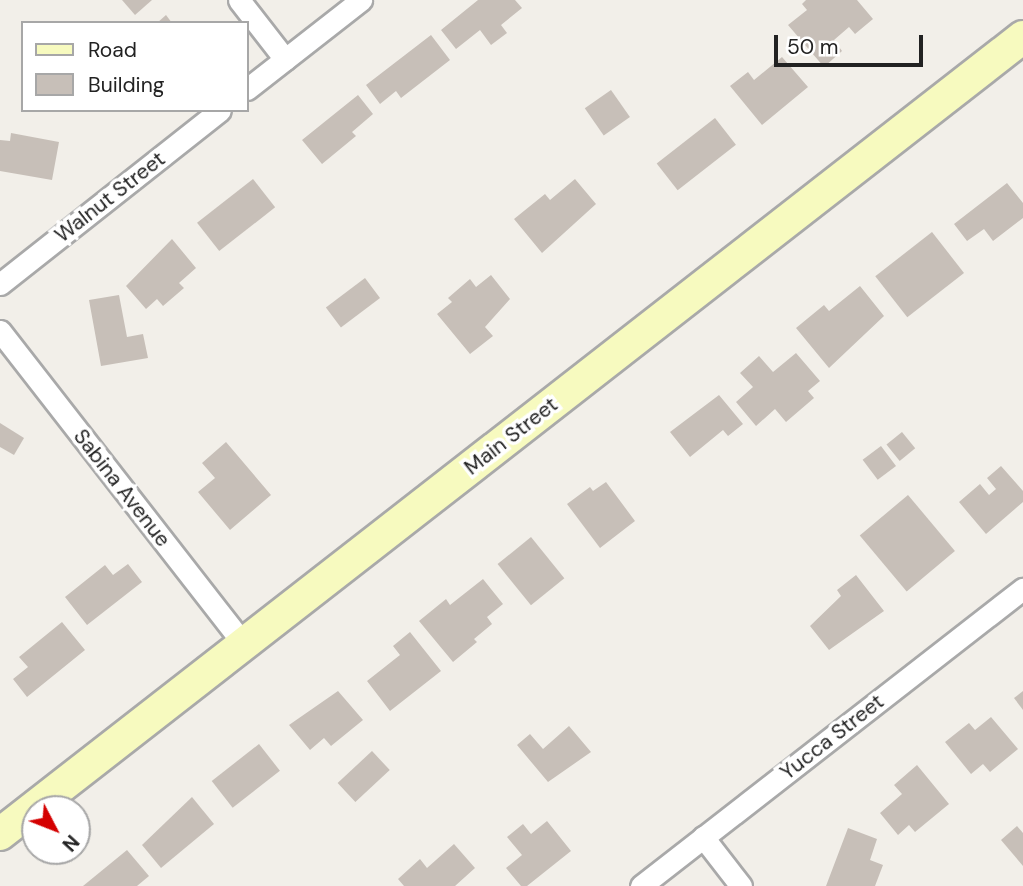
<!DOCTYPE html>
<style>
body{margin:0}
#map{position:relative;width:1023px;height:886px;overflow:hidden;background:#f2efe9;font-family:"DM Sans",sans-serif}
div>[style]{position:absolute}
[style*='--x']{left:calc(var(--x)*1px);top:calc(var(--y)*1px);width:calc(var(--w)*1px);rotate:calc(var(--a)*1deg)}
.building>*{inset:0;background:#c7bfb8;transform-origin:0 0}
.roads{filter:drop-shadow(2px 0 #a9a9a9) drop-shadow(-2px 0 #a9a9a9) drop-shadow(0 2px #a9a9a9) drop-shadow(0 -2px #a9a9a9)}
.street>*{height:21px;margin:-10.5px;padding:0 10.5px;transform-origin:10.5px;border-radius:10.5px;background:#fff}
.secondary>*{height:32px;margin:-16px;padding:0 16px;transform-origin:16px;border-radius:16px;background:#f7fabf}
span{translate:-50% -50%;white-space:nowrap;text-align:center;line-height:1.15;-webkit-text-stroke:7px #fff;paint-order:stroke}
.street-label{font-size:21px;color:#222}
.legend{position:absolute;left:21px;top:21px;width:228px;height:91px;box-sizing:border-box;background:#fff;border:2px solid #a7a7a7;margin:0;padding:9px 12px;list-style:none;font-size:21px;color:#222}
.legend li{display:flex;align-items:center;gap:14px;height:35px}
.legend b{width:35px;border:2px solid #a7a7a7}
.north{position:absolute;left:21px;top:795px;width:70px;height:70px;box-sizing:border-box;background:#fff;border:2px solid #a7a7a7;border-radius:50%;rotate:132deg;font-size:19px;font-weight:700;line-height:28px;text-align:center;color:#222}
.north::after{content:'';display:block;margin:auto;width:24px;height:32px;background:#d40000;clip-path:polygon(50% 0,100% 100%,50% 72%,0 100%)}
.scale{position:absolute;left:774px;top:35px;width:149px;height:32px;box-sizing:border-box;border:4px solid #222;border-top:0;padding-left:9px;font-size:21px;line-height:24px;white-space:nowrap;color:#222;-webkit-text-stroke:5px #fff;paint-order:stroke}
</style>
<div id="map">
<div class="building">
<i style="clip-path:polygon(122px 0,152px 0,135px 15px)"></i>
<i style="clip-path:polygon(478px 0,515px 0,522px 8px,501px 25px,507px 33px,491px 45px,480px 30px,456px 49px,441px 30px)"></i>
<i style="clip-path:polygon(806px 0,857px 0,873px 19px,855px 34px,849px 27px,834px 40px,842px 51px,824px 67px,788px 25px,807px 10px,802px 4px)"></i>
<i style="clip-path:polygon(166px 15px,172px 23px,157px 23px)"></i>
<i style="clip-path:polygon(431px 35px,450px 60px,401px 98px,396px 91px,380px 104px,366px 85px)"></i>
<i style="clip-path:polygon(782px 57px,808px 87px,762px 125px,730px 86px,748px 72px,754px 80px)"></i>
<i style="left:611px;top:90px;width:33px;height:32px;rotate:55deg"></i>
<i style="clip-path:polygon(358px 95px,373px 114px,352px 132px,356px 136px,322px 164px,302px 140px)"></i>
<i style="left:715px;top:118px;width:34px;height:74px;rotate:52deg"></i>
<i style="clip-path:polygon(11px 133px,59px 142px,52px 180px,0 171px,0 140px,10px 141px)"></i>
<i style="left:253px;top:179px;width:36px;height:71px;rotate:52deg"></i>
<i style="clip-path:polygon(575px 179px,596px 204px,542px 253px,514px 219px,545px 194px,550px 200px)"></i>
<i style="clip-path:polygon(1007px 183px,1023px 203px,1023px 218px,993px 241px,984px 229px,967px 241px,954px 224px)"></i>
<i style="left:932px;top:232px;width:52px;height:72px;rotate:52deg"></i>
<i style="clip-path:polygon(172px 239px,196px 268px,179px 283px,184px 288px,163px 306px,157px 299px,146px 309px,126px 286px)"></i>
<i style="clip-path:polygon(491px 275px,510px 299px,485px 327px,493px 336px,470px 354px,437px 314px,452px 302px,448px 298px,470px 279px,476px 287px)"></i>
<i style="left:365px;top:278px;width:25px;height:49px;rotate:53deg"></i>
<i style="clip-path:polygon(860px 286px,884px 316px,829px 368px,796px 328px,824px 305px,829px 311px)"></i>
<i style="clip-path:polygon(119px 295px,127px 337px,143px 334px,148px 358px,101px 366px,89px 300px)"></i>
<i style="clip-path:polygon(796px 353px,820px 381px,808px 391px,814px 398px,786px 422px,775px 409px,756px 426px,736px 402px,753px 387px,740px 373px,759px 356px,773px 372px)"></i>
<i style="clip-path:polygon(719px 395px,743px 424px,728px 436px,723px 430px,690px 457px,670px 432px)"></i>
<i style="clip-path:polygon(0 423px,24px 438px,14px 455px,0 447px)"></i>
<i style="left:902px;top:432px;width:21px;height:20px;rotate:51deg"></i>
<i style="clip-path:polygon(226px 442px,271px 495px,230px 530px,198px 492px,215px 478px,202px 463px)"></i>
<i style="left:881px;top:446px;width:25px;height:23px;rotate:53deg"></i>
<i style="clip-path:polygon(1001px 466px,1023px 491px,1023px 502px,986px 534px,959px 502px,980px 484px,989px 495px,996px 489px,987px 478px)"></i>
<i style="clip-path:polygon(606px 482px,635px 521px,600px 548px,567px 504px,590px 487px,593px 491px)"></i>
<i style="left:908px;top:495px;width:73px;height:63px;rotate:50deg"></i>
<i style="left:531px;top:537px;width:53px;height:43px;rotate:51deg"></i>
<i style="clip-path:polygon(128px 564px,142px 582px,87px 625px,65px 597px,105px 565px,113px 575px)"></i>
<i style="clip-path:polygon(856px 575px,884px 611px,829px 650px,810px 626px,841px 596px,837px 590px)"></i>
<i style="clip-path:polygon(483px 579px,503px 604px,487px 617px,492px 624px,474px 639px,477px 642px,453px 662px,419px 621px,446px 599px,450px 605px)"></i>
<i style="clip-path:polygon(62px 622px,85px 650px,27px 697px,13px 679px,28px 667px,19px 657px)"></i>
<i style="clip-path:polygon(410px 632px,441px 671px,390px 711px,367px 681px,400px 655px,393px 646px)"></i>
<i style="clip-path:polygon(338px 691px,363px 720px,331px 746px,324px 738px,310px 750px,289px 725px)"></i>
<i style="clip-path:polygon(1023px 691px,1023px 710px,1014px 698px)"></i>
<i style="clip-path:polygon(991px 717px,1018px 749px,990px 772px,983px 764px,971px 774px,945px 742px,969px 723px,975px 730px)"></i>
<i style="clip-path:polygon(569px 726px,591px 752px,548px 782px,517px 745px,530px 734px,543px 749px)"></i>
<i style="left:259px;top:744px;width:34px;height:60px;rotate:52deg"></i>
<i style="left:372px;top:751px;width:26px;height:47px;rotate:47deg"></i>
<i style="clip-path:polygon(917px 765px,949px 804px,915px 832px,909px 825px,898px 835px,880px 813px,902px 794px,894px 785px)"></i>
<i style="clip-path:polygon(192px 797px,214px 824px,161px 868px,142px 845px)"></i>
<i style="clip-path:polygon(547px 821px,571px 851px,527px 886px,521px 886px,506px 868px,522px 855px,507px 837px,523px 824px,531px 834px)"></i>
<i style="clip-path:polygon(1017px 826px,1023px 833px,1023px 866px,1001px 840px)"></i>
<i style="clip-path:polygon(848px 828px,877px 839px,870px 860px,883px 865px,875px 886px,826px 886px)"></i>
<i style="clip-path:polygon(454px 844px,475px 868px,455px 886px,404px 886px,398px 879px,420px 859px,427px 868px)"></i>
<i style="clip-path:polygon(127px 850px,149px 876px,137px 886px,83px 886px)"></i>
</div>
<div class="roads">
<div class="street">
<i style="--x:239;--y:0;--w:75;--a:52.1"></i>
<i style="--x:247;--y:89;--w:145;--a:-38"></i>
<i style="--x:0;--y:284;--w:280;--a:-38.3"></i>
<i style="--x:0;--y:331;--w:397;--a:52.1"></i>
<i style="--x:703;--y:837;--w:62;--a:52.2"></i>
<i style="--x:641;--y:886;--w:484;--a:-37.9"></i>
</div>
<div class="secondary">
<i style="--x:0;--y:834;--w:1297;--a:-37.92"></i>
</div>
</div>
<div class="street-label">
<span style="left:110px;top:197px;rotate:-38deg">Walnut Street</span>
<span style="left:511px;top:436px;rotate:-38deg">Main Street</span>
<span style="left:122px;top:488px;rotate:52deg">Sabina Avenue</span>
<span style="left:832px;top:737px;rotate:-38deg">Yucca Street</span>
</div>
<ul class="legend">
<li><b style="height:9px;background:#f7fabf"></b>Road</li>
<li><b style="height:19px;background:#c7bfb8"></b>Building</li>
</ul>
<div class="north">N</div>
<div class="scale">50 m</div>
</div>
